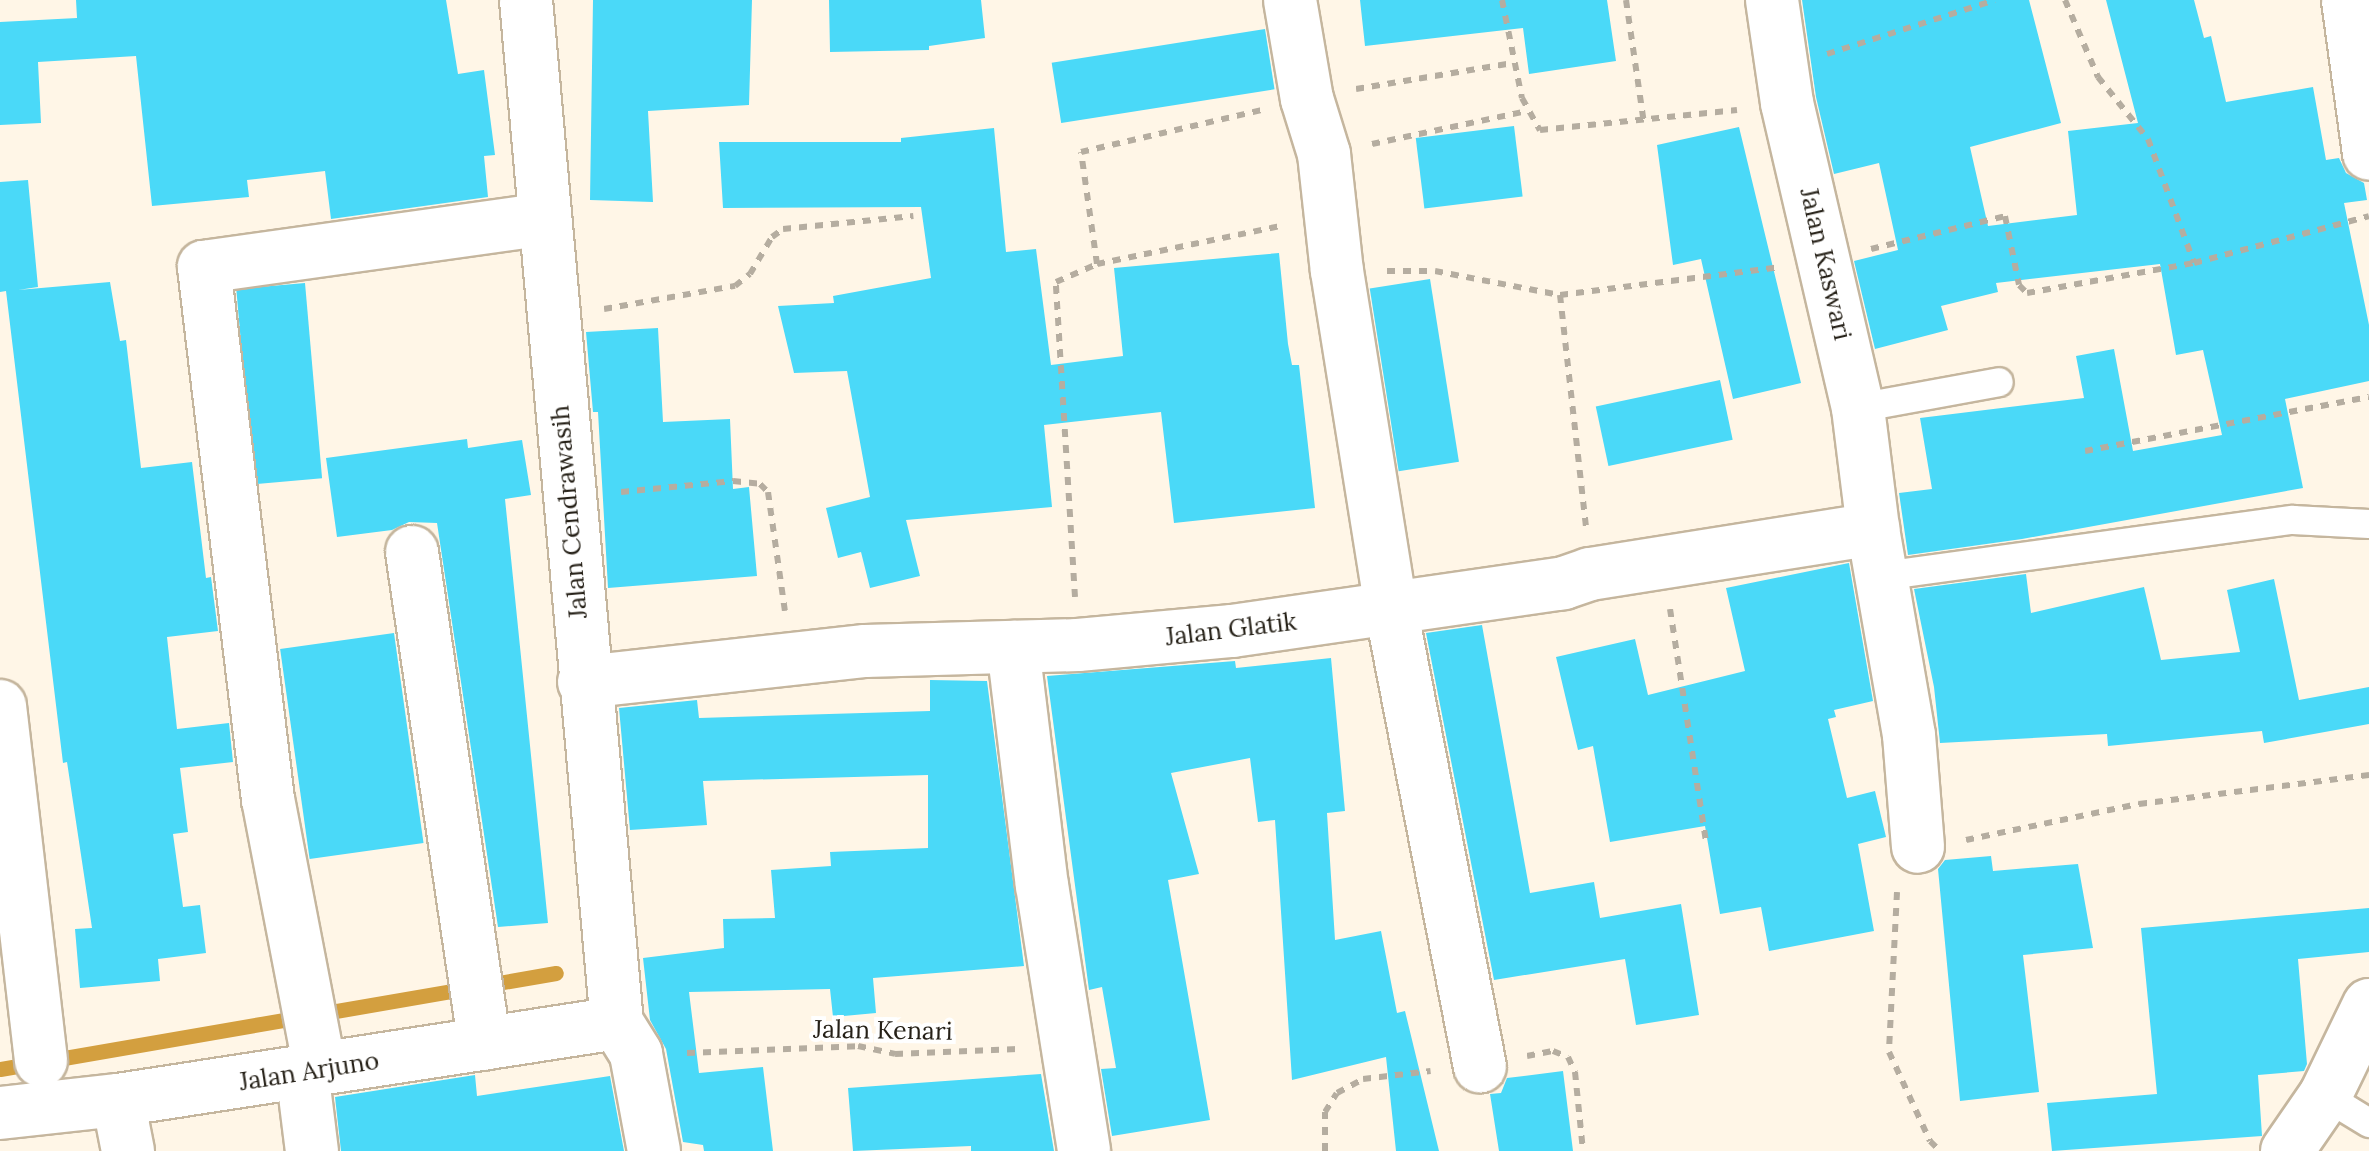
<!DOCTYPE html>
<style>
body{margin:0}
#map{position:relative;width:2369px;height:1151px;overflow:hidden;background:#fff6e7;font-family:Lora,serif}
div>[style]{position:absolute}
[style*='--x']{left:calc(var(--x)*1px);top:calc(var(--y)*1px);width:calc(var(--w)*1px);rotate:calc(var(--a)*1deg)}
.stream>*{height:15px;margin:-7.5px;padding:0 7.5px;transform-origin:7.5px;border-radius:7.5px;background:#d39f3f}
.building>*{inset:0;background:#4ad9f8;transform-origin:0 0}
.path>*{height:6px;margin-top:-3px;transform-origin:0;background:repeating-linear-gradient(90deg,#b5ada0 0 8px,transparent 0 16px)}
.roads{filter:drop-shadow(2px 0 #c5b69e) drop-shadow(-2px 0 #c5b69e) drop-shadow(0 2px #c5b69e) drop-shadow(0 -2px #c5b69e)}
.lane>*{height:28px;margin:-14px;padding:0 14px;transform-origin:14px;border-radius:14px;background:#fff}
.street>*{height:52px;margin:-26px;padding:0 26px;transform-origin:26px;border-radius:26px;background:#fff}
span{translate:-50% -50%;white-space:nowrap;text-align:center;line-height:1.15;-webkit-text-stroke:8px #fff;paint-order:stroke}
.street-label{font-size:25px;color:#252017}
</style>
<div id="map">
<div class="stream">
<i style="--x:0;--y:1069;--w:564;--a:-9.8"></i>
</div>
<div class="building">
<i style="clip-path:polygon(76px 0,446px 0,458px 74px,484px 70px,495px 155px,484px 156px,488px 197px,331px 219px,325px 171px,247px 180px,249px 197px,152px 206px,136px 56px,38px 62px,41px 123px,0 125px,0 22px,77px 18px)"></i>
<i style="clip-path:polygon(593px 0,752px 0,749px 105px,648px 111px,653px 202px,590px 200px)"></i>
<i style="clip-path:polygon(829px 0,981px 0,985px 38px,929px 46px,929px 50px,830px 52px)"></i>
<i style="clip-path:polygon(1360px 0,1607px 0,1616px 61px,1529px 74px,1523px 28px,1365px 46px)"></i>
<i style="clip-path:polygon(1802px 0,2029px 0,2061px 123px,1970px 147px,1988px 226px,2077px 215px,2068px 131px,2138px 123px,2106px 0,2194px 0,2204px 38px,2211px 36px,2226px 102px,2313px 87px,2326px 160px,2339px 158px,2346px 173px,2364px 183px,2367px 200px,2344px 203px,2369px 325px,2369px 381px,2285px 399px,2303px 488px,2022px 539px,1908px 555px,1899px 493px,1932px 489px,1920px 418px,2084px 398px,2076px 356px,2114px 349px,2133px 451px,2222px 435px,2203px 350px,2176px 355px,2160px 264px,1996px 283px,1998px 292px,1941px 306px,1948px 330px,1875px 349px,1854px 261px,1898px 250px,1879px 163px,1834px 174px,1816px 97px)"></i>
<i style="left:1265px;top:29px;width:61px;height:216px;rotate:81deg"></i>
<i style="left:1514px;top:126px;width:71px;height:99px;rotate:83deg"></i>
<i style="clip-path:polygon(1739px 127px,1801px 383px,1733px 399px,1701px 259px,1673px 265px,1657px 145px)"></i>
<i style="clip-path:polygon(994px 128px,1006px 252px,1036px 249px,1051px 365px,1123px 356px,1114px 268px,1279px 253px,1288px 344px,1292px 365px,1299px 365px,1315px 508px,1174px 523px,1161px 412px,1044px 425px,1052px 507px,906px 520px,920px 576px,870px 588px,861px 552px,838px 558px,826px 508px,870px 497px,847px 371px,794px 373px,778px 306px,834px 303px,833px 296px,931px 278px,921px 207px,723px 208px,719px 142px,901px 142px,901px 138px)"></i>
<i style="clip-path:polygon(28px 180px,38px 287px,18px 290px,110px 282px,120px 341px,126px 340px,141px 468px,192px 462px,206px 578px,211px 577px,218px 631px,167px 637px,177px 729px,229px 723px,233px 762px,180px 768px,188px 832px,173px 834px,183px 907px,200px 905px,206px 953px,158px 959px,160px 981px,80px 988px,75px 929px,92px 928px,67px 762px,63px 763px,6px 291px,0 292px,0 182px)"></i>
<i style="left:1430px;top:279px;width:185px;height:61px;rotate:81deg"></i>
<i style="left:305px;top:283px;width:196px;height:69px;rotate:85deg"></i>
<i style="clip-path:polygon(658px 328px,663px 422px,730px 419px,733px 489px,749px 487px,757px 576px,608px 588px,598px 412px,593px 412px,586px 332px)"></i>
<i style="left:1720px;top:380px;width:61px;height:127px;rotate:78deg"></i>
<i style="clip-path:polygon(467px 439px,468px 448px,522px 440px,531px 495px,505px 499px,548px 923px,498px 927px,437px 523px,409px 522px,392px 530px,337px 537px,326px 458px)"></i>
<i style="clip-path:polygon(1849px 563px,1873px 701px,1834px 710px,1836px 717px,1828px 719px,1847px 798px,1875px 791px,1886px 837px,1858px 844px,1874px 931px,1769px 951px,1761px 907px,1720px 914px,1705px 826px,1610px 842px,1593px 746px,1578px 750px,1556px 657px,1635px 639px,1648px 695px,1745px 671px,1726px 588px)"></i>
<i style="clip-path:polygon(2026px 574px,2031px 613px,2144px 587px,2161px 660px,2240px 652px,2227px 590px,2274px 579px,2299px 700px,2369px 687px,2369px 724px,2264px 743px,2262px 731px,2108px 746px,2107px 734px,1940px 743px,1934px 687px,1914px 589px)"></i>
<i style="clip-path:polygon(1482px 625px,1530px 893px,1594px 882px,1600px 918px,1681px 904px,1699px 1015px,1636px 1025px,1625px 959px,1494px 980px,1426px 633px)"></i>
<i style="left:394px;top:633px;width:212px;height:115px;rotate:82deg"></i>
<i style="clip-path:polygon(1331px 658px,1345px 811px,1327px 813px,1335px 940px,1381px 931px,1397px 1013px,1405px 1011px,1439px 1151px,1396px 1151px,1386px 1057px,1292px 1080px,1275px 820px,1258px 822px,1250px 758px,1171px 773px,1199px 874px,1168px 880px,1210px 1120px,1112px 1136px,1101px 1069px,1116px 1068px,1102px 987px,1089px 990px,1047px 676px,1235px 661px,1236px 668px)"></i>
<i style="clip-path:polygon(930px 680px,987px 681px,1024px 966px,873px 978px,876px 1013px,833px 1017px,830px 989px,689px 992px,699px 1073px,763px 1067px,773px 1151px,704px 1151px,703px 1145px,683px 1142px,666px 1049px,650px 1020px,643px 958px,724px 948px,723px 919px,775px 918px,771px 870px,831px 866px,830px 852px,928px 848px,928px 775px,703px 781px,707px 825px,630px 830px,619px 708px,697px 700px,699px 718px,930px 711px)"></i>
<i style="clip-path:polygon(1991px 856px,1993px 871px,2078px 864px,2093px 948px,2023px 955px,2039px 1092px,1960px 1101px,1938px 869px,1945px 860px)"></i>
<i style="clip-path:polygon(2369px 908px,2369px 952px,2298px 959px,2307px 1064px,2304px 1071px,2258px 1075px,2262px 1136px,2052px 1151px,2047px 1103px,2157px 1094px,2141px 928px)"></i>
<i style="clip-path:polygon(1563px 1071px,1573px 1151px,1499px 1151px,1490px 1094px,1501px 1093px,1507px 1078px)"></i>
<i style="clip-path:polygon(1041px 1074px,1054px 1151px,971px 1151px,971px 1146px,853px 1151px,848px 1088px)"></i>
<i style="clip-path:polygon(475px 1075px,477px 1096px,610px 1076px,624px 1151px,341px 1151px,335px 1097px)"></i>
</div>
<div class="path">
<i style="--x:1502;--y:0;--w:100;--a:78.5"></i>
<i style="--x:1522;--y:98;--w:37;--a:61"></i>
<i style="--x:1540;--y:130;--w:198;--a:-5.8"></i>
<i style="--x:1626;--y:0;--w:124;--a:81.7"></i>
<i style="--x:2065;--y:0;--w:84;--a:66.8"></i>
<i style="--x:2098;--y:77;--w:80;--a:51.1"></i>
<i style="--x:2148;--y:139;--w:132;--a:69.6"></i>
<i style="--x:1827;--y:54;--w:176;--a:-17.8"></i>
<i style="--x:1356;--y:89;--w:159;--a:-9.4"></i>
<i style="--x:1372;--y:144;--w:158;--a:-12"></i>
<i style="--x:1871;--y:249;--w:138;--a:-13.8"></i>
<i style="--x:2005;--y:216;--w:70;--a:78.5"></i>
<i style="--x:2019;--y:285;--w:11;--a:45"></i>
<i style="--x:2027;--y:293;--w:170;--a:-10.2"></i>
<i style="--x:2194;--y:263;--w:181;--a:-15"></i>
<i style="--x:1097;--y:264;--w:113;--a:-98.1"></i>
<i style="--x:1081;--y:152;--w:185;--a:-13.1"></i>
<i style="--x:1387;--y:271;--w:48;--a:0"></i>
<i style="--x:1435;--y:271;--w:127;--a:10.9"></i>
<i style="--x:1560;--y:295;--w:217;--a:-7.2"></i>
<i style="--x:1560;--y:295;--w:234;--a:83.6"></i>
<i style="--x:604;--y:309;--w:133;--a:-10"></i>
<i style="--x:735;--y:286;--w:19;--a:-39"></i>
<i style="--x:750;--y:274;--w:43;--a:-59.3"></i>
<i style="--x:772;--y:237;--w:14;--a:-36"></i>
<i style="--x:783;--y:229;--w:131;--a:-5.7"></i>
<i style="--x:2085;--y:451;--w:289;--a:-10.8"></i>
<i style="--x:621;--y:492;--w:113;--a:-5.6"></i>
<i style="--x:733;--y:481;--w:27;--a:6"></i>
<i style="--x:760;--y:484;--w:11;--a:45"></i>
<i style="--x:768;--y:492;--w:120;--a:81.9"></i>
<i style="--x:1075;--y:597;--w:316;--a:-93.5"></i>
<i style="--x:1056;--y:282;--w:45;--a:-23.7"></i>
<i style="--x:1097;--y:264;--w:188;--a:-11.7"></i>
<i style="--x:1670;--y:609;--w:235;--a:81.2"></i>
<i style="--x:1966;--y:840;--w:177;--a:-11.8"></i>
<i style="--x:2139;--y:804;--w:232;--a:-7.2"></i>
<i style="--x:1897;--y:892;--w:160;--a:92.9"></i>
<i style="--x:1889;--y:1052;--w:98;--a:65.3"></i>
<i style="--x:1930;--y:1141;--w:14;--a:45"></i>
<i style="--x:687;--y:1053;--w:171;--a:-2.3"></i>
<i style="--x:858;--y:1046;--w:38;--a:12"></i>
<i style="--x:895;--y:1054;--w:123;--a:-2.3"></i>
<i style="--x:1527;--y:1056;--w:26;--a:-11"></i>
<i style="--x:1553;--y:1051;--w:16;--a:22"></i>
<i style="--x:1568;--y:1057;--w:17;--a:65"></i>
<i style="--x:1575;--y:1072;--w:79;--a:84.2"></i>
<i style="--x:1325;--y:1151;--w:39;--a:-90"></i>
<i style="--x:1325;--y:1112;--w:22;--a:-58"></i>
<i style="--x:1337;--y:1093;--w:30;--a:-28"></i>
<i style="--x:1363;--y:1079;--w:68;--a:-6.7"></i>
</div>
<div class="roads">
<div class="lane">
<i style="--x:1858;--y:408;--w:143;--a:-10.4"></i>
<i style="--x:1882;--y:576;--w:415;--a:-7.8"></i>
<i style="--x:2293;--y:520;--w:76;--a:3"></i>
<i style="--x:2325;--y:1096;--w:52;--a:31.5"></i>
</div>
<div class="street">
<i style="--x:526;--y:0;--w:1027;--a:84.92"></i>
<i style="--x:617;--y:1023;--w:36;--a:58"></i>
<i style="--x:636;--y:1054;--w:99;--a:79.5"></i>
<i style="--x:1290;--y:0;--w:100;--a:80.3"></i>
<i style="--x:1307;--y:99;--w:58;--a:72.8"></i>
<i style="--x:1324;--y:154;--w:118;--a:83.7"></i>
<i style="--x:1337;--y:271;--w:342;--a:80.9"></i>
<i style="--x:1391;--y:609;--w:466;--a:79"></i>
<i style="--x:1772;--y:0;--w:104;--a:81.7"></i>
<i style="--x:1787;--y:103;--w:313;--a:76.9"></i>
<i style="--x:1858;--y:408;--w:122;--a:82.9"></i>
<i style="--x:1873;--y:529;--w:209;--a:80.1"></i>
<i style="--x:1909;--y:735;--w:112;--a:85.4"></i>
<i style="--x:2348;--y:0;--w:155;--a:82.2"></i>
<i style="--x:412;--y:552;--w:497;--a:81.6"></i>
<i style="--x:1013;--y:647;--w:240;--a:83.1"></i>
<i style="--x:1042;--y:885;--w:269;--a:81"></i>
<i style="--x:584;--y:682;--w:283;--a:-6.3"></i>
<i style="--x:865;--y:651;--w:213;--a:-1.6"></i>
<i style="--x:1078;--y:645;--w:155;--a:-5.2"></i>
<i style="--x:1232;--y:631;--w:335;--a:-8.2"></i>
<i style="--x:1564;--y:583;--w:28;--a:-19"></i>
<i style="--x:1590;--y:574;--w:287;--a:-9"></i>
<i style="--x:0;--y:706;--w:357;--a:83.4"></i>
<i style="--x:320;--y:1069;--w:274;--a:-100.9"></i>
<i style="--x:268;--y:800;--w:537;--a:-96.85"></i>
<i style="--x:204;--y:267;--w:343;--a:-8"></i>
<i style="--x:302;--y:1071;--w:81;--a:82.9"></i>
<i style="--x:118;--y:1100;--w:52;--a:78.9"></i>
<i style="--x:0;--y:1113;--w:119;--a:-6.3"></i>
<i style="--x:118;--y:1100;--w:505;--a:-8.77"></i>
<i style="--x:2287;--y:1151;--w:67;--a:-55.4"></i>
<i style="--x:2325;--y:1096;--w:101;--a:-64.2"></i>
</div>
</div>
<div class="street-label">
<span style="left:1826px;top:264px;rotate:77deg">Jalan Kaswari</span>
<span style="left:569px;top:512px;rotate:-95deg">Jalan Cendrawasih</span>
<span style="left:1231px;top:629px;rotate:-7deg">Jalan Glatik</span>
<span style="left:883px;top:1030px;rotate:1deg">Jalan Kenari</span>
<span style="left:309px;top:1071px;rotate:-9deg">Jalan Arjuno</span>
</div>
</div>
